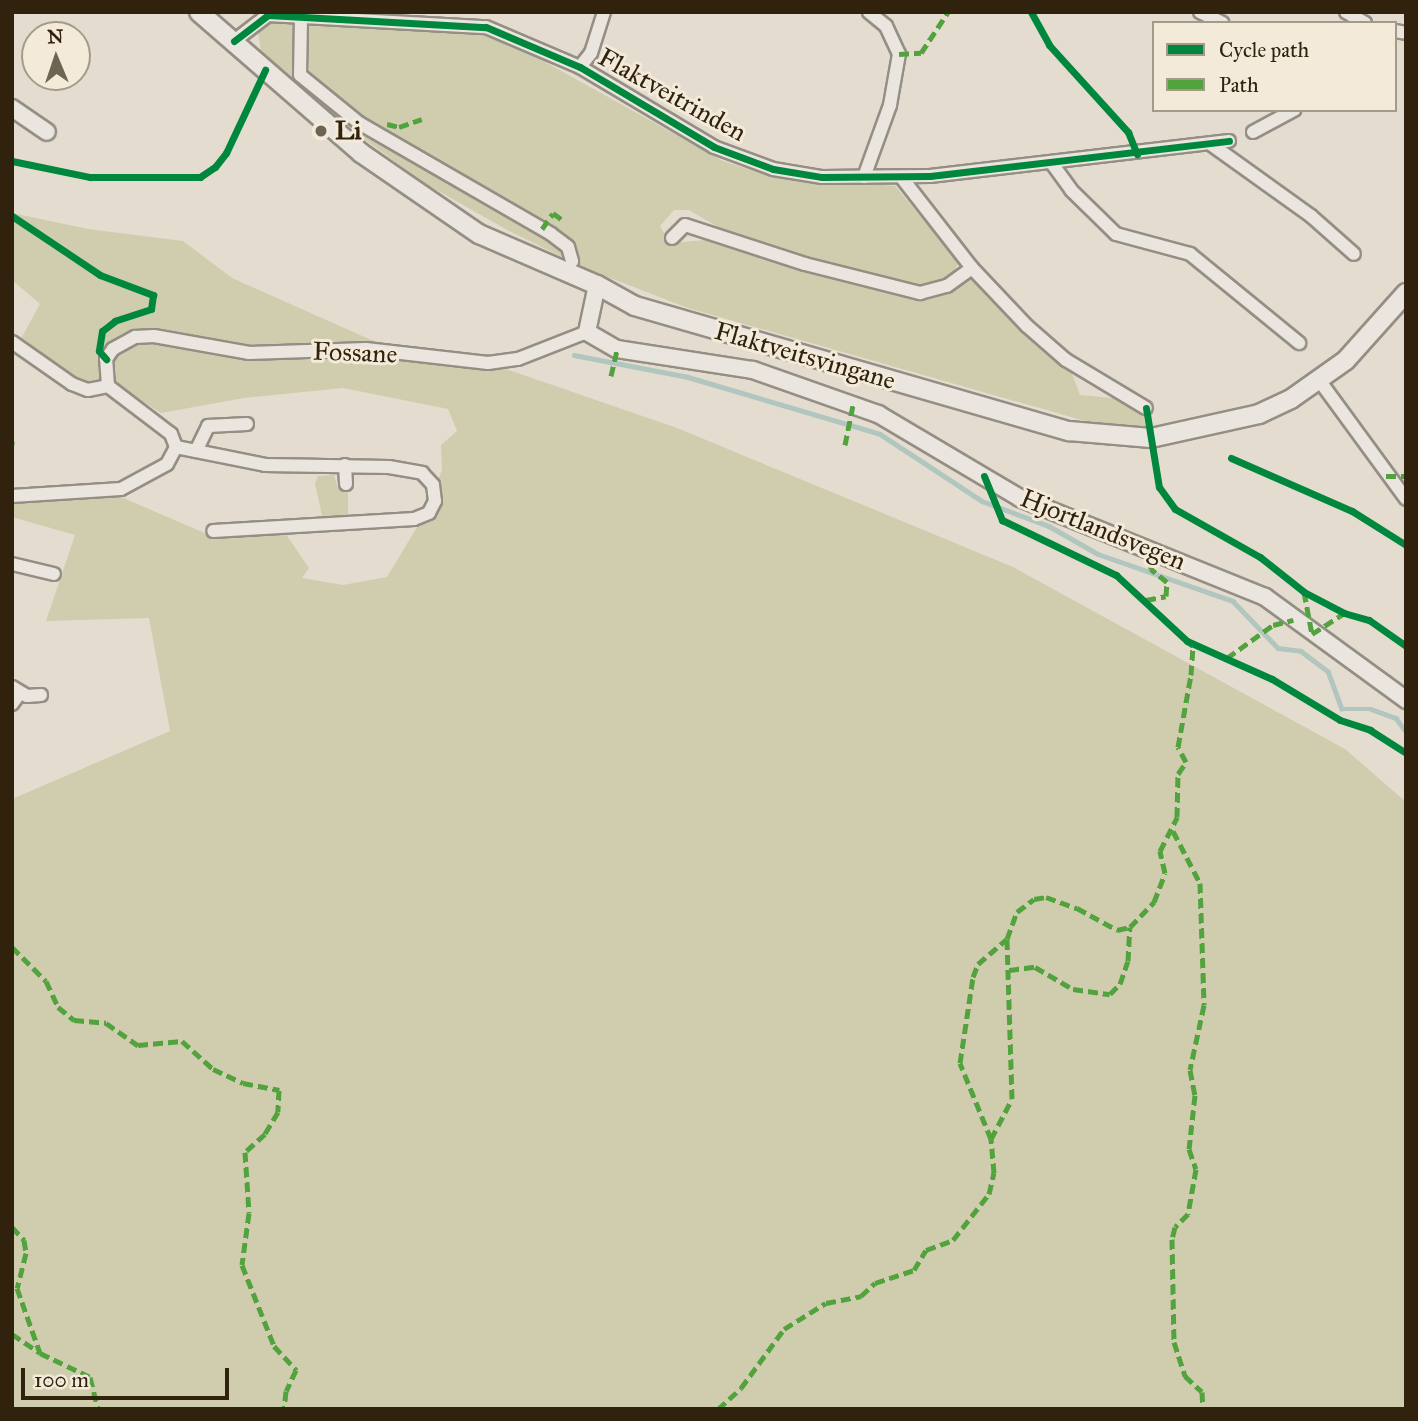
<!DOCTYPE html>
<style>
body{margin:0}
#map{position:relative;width:1418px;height:1421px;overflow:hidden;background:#e4dccf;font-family:"IM FELL Great Primer",serif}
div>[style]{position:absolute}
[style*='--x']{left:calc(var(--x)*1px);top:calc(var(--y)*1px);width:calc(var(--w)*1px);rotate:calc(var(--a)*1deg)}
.green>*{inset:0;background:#cfcdad}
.stream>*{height:4.5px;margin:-2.25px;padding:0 2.25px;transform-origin:2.25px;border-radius:2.25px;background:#b0c6bf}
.roads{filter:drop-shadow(2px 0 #948e84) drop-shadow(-2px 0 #948e84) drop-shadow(0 2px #948e84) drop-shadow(0 -2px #948e84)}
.minor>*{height:12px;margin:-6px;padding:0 6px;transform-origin:6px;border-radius:6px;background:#eae6df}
.tertiary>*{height:16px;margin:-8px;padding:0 8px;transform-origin:8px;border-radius:8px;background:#eae6df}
.secondary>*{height:18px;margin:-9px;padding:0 9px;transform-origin:9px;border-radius:9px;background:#eae6df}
.quiet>*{height:5px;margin-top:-2.5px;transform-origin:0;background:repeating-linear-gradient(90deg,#52a23e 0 10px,transparent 0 15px)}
.cycleway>*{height:7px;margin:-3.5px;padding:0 3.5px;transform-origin:3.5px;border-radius:3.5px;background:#00873e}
.dots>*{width:19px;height:19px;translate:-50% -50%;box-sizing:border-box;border:4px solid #f3eada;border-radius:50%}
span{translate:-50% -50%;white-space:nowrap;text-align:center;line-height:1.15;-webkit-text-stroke:6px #f3eada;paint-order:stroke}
.street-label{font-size:26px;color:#30220d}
.poi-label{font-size:26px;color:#30220d;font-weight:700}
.left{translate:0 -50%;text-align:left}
.frame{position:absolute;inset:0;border:14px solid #30220d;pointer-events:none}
.legend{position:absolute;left:1152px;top:21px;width:245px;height:91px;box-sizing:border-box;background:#f3eada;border:2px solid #a59a88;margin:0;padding:9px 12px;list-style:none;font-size:21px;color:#30220d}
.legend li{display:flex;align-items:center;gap:14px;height:35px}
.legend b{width:35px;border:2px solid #a59a88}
.north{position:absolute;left:21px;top:21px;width:70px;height:70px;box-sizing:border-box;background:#f3eada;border:2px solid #a59a88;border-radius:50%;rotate:358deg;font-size:19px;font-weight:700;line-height:28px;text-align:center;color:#30220d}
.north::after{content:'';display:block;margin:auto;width:24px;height:32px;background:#6f6351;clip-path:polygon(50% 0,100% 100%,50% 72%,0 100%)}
.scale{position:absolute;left:21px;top:1368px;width:208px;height:32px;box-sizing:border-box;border:4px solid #30220d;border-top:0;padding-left:9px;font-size:21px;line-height:24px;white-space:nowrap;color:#30220d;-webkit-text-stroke:5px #f3eada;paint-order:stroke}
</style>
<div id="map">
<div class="green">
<i style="clip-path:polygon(270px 19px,429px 28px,502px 38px,723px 161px,766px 175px,895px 186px,959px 262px,951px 278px,928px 290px,735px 237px,689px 210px,674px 210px,660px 226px,670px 243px,717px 239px,918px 299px,937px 296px,971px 279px,1071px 371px,1080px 395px,1123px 399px,1141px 408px,1146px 427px,1085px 421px,688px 308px,587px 269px,509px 231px,426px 184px,364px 139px,261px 52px,258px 31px)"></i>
<i style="clip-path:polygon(12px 213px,88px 229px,183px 241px,232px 278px,369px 339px,433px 360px,509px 370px,677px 428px,1013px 567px,1345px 749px,1406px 802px,1406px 1409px,12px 1409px,12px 799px,170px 731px,149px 618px,46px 621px,75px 535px,12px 517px,12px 494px,100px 488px,207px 534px,285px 533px,309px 568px,302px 578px,343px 585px,387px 577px,425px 514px,442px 470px,441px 445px,457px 431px,448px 409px,343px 388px,244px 398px,161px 413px,114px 383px,78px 390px,17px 346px,40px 304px,12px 280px)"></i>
<i style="clip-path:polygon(334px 475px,338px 489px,348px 490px,348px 519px,323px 520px,315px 484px,318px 476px)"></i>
</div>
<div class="stream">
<i style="--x:574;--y:355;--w:116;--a:10.9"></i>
<i style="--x:688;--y:377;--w:200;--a:16.5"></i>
<i style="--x:880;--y:434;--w:122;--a:33.3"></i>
<i style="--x:982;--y:501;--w:72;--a:20.5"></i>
<i style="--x:1049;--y:526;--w:56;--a:29.7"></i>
<i style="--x:1098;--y:554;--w:143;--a:19.2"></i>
<i style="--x:1233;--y:601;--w:65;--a:46.2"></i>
<i style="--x:1278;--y:648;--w:23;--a:7"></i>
<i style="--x:1301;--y:651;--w:34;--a:37"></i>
<i style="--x:1328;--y:671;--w:40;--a:69.8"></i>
<i style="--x:1342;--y:709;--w:29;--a:0"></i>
<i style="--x:1371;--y:709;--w:27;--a:20"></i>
<i style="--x:1396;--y:718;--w:17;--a:54"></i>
</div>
<div class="roads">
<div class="minor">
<i style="--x:1200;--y:12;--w:25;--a:26"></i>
<i style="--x:1346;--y:12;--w:22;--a:30"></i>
<i style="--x:301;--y:18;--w:57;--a:91"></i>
<i style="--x:300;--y:75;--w:76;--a:39.1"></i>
<i style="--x:359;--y:123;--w:222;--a:30"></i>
<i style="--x:551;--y:234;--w:21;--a:37"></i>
<i style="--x:568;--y:247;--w:15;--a:74"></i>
<i style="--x:1395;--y:31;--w:11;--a:10"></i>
<i style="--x:234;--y:41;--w:43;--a:-37.4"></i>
<i style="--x:268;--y:15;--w:218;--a:3.2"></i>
<i style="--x:486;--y:27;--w:102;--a:23.1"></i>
<i style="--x:580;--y:67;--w:156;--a:30.8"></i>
<i style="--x:714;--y:147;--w:63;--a:20.4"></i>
<i style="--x:773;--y:169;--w:50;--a:9.3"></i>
<i style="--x:822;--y:177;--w:108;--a:-0.5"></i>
<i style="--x:930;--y:176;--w:301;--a:-6.7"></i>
<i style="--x:580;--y:67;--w:18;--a:-52"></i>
<i style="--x:591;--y:53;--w:43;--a:-72.4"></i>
<i style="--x:1253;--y:132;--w:47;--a:-28.2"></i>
<i style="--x:1212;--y:145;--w:122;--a:35.6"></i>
<i style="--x:1311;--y:216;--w:57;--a:41.5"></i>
<i style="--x:1051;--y:162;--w:34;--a:54"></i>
<i style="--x:1071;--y:190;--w:63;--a:44.4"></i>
<i style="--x:1116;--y:234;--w:77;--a:15.1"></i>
<i style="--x:1190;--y:254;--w:141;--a:39.2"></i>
<i style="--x:864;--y:177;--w:77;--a:-70.1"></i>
<i style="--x:890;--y:105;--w:52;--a:-80"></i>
<i style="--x:899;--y:54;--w:31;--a:-115"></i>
<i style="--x:886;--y:26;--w:22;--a:-141"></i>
<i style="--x:902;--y:178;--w:114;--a:52.1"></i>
<i style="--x:972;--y:268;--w:80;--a:46.5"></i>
<i style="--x:1027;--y:326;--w:52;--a:41.1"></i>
<i style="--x:1066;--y:360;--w:93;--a:31"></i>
<i style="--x:672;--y:238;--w:18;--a:-45"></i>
<i style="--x:685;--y:225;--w:126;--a:18"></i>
<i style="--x:805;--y:264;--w:119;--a:14.2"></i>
<i style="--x:920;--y:293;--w:28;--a:-15"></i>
<i style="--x:947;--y:286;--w:31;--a:-36"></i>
<i style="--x:12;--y:342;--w:73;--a:35"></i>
<i style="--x:72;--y:384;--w:17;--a:21"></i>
<i style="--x:88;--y:390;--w:20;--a:-11"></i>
<i style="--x:1319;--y:380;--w:147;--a:53.8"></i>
<i style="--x:176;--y:447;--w:91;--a:11.4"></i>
<i style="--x:265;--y:465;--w:124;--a:0.9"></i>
<i style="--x:389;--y:467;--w:34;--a:10"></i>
<i style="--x:422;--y:473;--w:16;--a:47"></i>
<i style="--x:433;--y:485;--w:16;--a:83"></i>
<i style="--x:435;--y:501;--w:13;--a:117"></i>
<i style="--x:429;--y:513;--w:16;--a:158"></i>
<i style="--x:414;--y:519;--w:201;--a:176.6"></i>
<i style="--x:196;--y:451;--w:28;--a:-64"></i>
<i style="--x:208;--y:426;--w:39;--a:-3"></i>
<i style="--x:345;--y:465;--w:19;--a:87"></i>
<i style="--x:12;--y:496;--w:109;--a:-3.7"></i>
<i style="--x:121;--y:489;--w:52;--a:-28.5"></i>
<i style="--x:167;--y:464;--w:19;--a:-62"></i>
<i style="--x:176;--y:447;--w:14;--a:-111"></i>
<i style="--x:171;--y:434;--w:79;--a:-142.7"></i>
<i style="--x:108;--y:386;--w:27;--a:-94"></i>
<i style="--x:106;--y:359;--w:12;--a:-55"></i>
<i style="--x:113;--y:349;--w:25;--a:-29"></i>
<i style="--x:135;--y:337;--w:19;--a:-3"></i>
<i style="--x:154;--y:336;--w:97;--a:10.1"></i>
<i style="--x:249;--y:353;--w:117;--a:-2"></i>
<i style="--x:366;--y:349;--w:123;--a:6.5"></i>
<i style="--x:488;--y:363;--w:30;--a:-8"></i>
<i style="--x:518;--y:359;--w:74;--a:-21.4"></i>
<i style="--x:12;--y:564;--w:43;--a:13.4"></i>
<i style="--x:12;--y:687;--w:17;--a:31"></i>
<i style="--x:27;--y:696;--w:14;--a:-4"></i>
<i style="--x:12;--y:704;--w:14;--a:-54"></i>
</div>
<div class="tertiary">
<i style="--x:12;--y:108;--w:42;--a:34.4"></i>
<i style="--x:597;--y:285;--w:48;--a:102"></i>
<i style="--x:587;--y:332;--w:34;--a:30"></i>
<i style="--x:617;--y:349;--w:138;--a:8.8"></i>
<i style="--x:753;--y:370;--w:133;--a:19.4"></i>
<i style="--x:878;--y:414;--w:165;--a:30.6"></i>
<i style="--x:1020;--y:498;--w:264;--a:22"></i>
<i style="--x:1265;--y:597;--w:175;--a:36.1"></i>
</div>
<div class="secondary">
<i style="--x:199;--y:12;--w:215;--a:41"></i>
<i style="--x:361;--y:153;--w:143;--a:34.5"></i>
<i style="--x:479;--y:234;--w:129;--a:23.4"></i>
<i style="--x:597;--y:285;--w:43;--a:28.9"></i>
<i style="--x:635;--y:306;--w:452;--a:16.1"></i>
<i style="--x:1069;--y:431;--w:82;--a:4.9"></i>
<i style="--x:1151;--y:438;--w:111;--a:-12.5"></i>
<i style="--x:1259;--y:414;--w:35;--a:-25"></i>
<i style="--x:1291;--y:399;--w:67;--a:-35.3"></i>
<i style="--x:1346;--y:360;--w:90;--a:-48.2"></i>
</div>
</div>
<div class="quiet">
<i style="--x:899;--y:54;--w:22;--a:-3"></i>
<i style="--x:921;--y:53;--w:49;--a:-56.6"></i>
<i style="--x:387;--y:124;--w:12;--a:14"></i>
<i style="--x:399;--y:127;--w:24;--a:-19"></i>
<i style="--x:542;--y:229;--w:19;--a:-55"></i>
<i style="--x:553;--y:213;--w:14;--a:36"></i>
<i style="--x:611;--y:376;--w:28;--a:-77"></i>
<i style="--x:12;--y:441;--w:4;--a:90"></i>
<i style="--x:845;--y:445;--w:41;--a:-78.7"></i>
<i style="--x:1386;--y:476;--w:20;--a:0"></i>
<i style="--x:1304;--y:592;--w:43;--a:79.2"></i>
<i style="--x:1312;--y:634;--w:38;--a:-33"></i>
<i style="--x:1146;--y:600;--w:20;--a:-11"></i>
<i style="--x:1166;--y:596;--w:14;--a:-86"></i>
<i style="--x:1167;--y:582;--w:21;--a:-141"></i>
<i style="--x:1151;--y:569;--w:16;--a:-94"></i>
<i style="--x:1227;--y:658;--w:57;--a:-35.7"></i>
<i style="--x:1273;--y:625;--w:21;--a:-14"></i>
<i style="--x:1173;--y:831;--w:59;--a:62.6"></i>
<i style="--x:1200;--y:883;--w:122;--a:88.1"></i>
<i style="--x:1204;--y:1005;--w:66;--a:102.2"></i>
<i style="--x:1190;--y:1070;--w:25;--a:79"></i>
<i style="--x:1195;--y:1095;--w:54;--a:96.3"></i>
<i style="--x:1189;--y:1149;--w:21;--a:71"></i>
<i style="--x:1196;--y:1169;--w:46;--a:100.1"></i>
<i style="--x:1188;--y:1214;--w:18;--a:135"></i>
<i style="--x:1175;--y:1227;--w:12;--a:104"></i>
<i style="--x:1172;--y:1239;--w:103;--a:88.9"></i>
<i style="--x:1174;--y:1342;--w:36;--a:72"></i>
<i style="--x:1185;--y:1376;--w:23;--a:43"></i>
<i style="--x:1202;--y:1392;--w:17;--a:87"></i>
<i style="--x:12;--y:947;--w:48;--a:45"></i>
<i style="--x:46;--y:981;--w:29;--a:65"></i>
<i style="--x:58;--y:1007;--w:21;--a:39"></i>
<i style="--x:74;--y:1020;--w:32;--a:5"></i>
<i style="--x:106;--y:1023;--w:39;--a:35"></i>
<i style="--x:138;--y:1045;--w:44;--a:-5.2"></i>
<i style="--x:182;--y:1041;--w:42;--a:42.1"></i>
<i style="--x:213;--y:1069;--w:33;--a:25"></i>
<i style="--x:243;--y:1083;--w:37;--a:11"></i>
<i style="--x:279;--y:1090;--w:22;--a:93"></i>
<i style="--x:278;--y:1112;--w:26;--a:121"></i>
<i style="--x:265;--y:1134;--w:27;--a:138"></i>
<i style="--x:245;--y:1152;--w:61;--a:86.2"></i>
<i style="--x:249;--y:1213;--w:52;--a:97.7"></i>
<i style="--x:242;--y:1265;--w:87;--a:68.4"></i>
<i style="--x:274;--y:1346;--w:33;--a:47"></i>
<i style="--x:296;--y:1370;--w:23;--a:115"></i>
<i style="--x:286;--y:1391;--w:18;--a:96"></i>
<i style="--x:1009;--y:970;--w:26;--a:-7"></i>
<i style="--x:1035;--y:967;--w:44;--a:30.1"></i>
<i style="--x:1073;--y:989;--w:37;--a:8"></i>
<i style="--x:1110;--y:994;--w:14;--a:-45"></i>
<i style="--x:1120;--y:984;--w:24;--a:-71"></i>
<i style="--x:1128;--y:961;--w:34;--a:-87"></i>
<i style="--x:991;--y:1139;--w:45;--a:-62.3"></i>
<i style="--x:1012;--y:1099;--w:160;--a:-91.8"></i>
<i style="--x:12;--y:1227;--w:18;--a:47"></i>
<i style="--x:24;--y:1240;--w:13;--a:81"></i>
<i style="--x:26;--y:1253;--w:36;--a:104"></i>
<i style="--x:17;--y:1288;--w:69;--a:70.5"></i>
<i style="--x:40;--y:1353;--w:55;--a:25.6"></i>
<i style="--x:90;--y:1377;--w:33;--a:76"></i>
<i style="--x:12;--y:1334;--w:34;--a:34"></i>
<i style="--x:718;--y:1409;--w:31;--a:-42"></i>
<i style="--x:741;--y:1388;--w:73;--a:-53.9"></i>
<i style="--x:784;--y:1329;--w:49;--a:-31.8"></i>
<i style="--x:826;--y:1303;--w:36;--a:-11"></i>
<i style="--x:861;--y:1296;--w:19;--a:-43"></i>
<i style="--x:875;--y:1283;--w:41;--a:-18.4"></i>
<i style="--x:914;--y:1270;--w:23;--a:-59"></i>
<i style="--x:926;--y:1250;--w:29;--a:-20"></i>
<i style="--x:953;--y:1240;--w:58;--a:-52"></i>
<i style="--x:989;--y:1194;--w:22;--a:-77"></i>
<i style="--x:994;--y:1173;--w:34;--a:-95"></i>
<i style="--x:991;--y:1139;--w:82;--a:-112.2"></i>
<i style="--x:960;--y:1063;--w:87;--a:-81.4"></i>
<i style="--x:973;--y:977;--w:14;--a:-69"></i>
<i style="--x:978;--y:964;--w:38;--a:-41"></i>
<i style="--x:1007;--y:939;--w:29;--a:-70"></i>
<i style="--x:1017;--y:912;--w:21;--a:-37"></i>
<i style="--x:1034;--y:899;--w:12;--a:-9"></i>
<i style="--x:1046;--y:897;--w:33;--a:20"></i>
<i style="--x:1077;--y:908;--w:46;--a:28.8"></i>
<i style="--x:1117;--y:930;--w:13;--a:-13"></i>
<i style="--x:1130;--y:927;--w:35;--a:-46"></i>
<i style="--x:1154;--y:902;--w:31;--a:-69"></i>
<i style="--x:1165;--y:873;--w:23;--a:-103"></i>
<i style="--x:1160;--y:851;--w:38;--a:-63"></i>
<i style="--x:1177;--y:817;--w:43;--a:-88.7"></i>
<i style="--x:1178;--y:774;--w:14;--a:-56"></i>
<i style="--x:1186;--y:762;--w:17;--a:-118"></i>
<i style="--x:1178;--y:747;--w:73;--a:-79.8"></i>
<i style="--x:1191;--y:675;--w:29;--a:-86"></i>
<i style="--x:1193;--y:646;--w:8;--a:-140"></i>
</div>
<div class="cycleway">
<i style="--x:1031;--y:12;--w:38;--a:61"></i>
<i style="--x:1049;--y:45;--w:118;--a:47.8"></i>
<i style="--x:1128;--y:132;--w:24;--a:68"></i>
<i style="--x:234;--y:41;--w:43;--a:-37.4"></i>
<i style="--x:268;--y:15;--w:218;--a:3.2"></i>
<i style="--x:486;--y:27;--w:102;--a:23.1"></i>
<i style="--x:580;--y:67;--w:156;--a:30.8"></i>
<i style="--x:714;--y:147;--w:63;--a:20.4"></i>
<i style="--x:773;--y:169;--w:50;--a:9.3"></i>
<i style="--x:822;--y:177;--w:108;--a:-0.5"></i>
<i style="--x:930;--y:176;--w:301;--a:-6.7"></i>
<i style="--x:12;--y:161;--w:80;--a:11.6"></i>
<i style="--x:90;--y:177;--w:110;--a:0"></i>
<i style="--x:200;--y:177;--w:18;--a:-34"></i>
<i style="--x:215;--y:167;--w:18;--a:-52"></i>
<i style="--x:226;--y:153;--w:92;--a:-64.8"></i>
<i style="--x:12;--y:216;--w:106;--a:33.8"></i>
<i style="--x:100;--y:275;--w:57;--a:20.7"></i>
<i style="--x:153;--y:295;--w:14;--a:98"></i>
<i style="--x:151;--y:309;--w:38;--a:162"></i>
<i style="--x:115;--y:321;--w:16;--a:142"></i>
<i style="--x:102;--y:331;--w:20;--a:99"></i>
<i style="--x:99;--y:351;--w:11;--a:49"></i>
<i style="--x:1146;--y:408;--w:80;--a:80.7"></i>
<i style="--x:1159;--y:487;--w:27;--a:54"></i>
<i style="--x:1175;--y:509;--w:98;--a:29.5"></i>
<i style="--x:1260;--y:557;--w:56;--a:38.5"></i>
<i style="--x:1304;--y:592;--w:45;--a:27.7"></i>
<i style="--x:1344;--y:613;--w:26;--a:16"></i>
<i style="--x:1369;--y:620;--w:45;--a:35.1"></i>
<i style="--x:1231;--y:458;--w:132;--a:23.7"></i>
<i style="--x:1352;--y:511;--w:64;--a:32.2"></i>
<i style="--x:984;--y:476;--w:48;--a:67.8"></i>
<i style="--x:1002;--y:520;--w:127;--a:25.8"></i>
<i style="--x:1116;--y:575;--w:97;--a:42.9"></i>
<i style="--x:1187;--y:641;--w:93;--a:24.1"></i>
<i style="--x:1272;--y:679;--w:79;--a:31.1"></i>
<i style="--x:1340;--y:720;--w:32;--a:18"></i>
<i style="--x:1370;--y:730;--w:43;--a:32.6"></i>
</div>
<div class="dots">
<i style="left:321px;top:131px;background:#6f6351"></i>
</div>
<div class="street-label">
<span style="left:672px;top:95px;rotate:29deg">Flaktveitrinden</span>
<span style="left:355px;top:353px;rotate:2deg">Fossane</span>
<span style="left:805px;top:356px;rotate:16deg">Flaktveitsvingane</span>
<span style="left:1103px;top:530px;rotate:22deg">Hjortlandsvegen</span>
</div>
<div class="poi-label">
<span class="left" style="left:335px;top:131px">Li</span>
</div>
<div class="frame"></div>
<ul class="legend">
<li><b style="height:9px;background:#00873e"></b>Cycle path</li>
<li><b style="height:9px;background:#52a23e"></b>Path</li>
</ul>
<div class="north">N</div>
<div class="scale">100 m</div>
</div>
